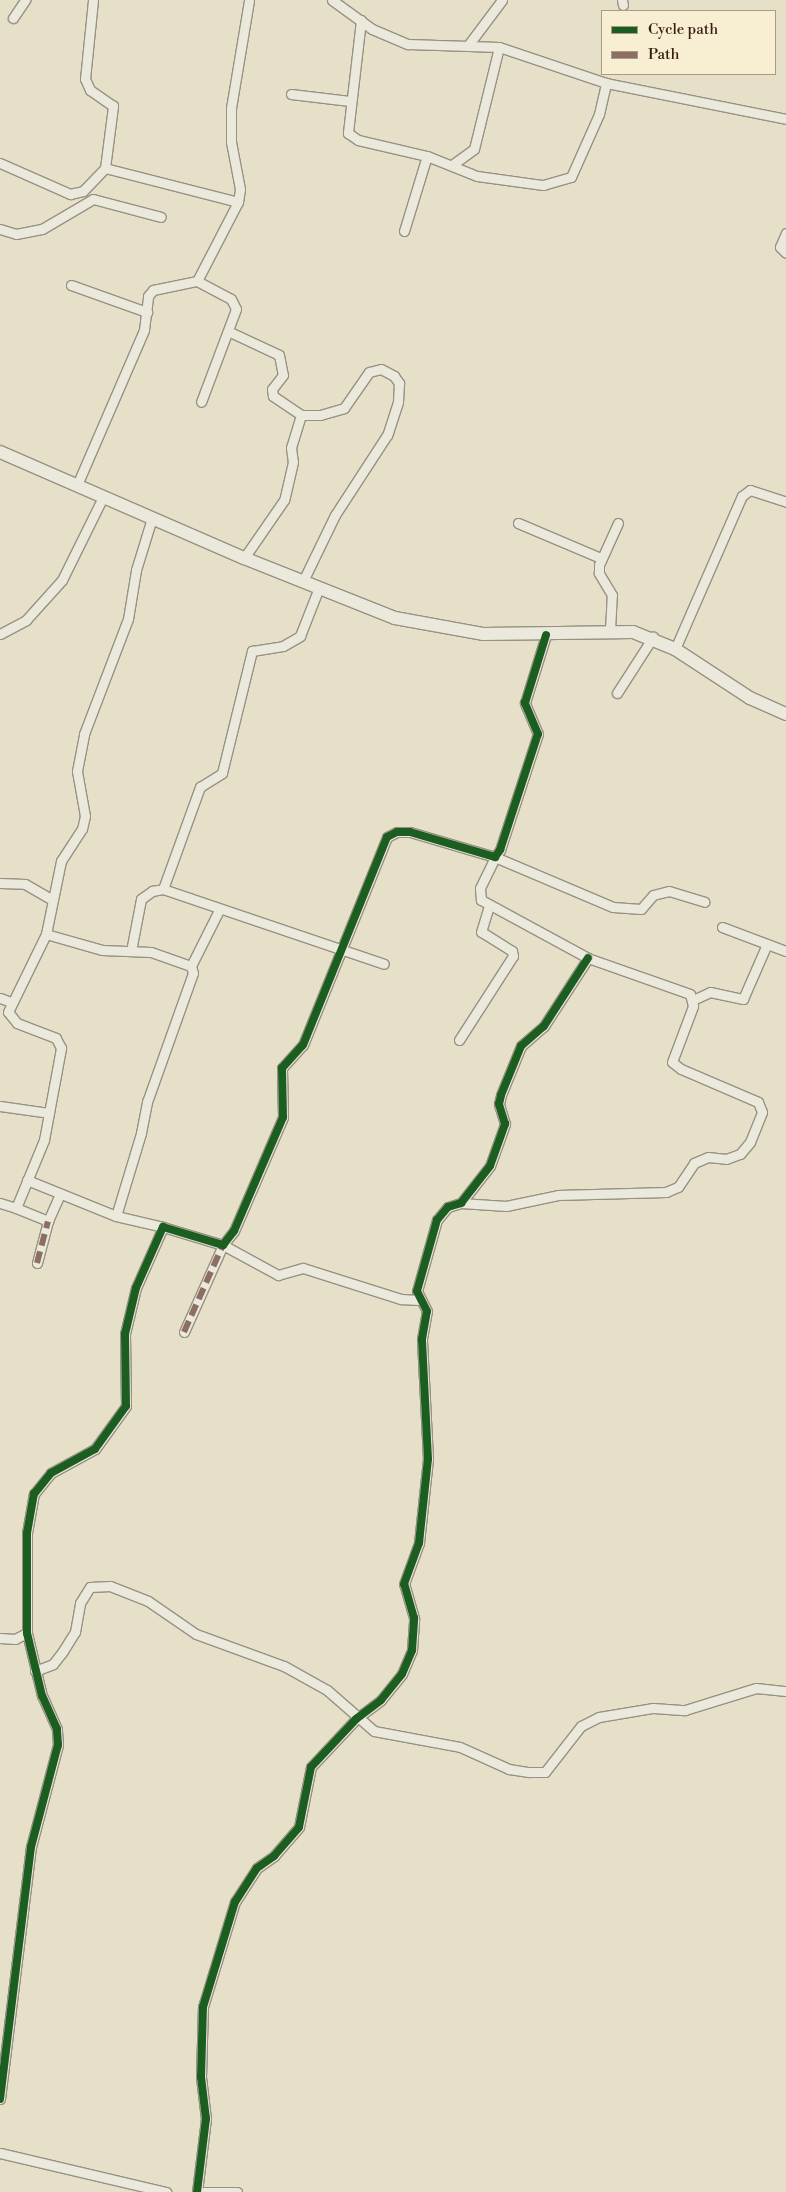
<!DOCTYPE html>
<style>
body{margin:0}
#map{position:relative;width:786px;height:2192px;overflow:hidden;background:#e7e0c9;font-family:"Libre Bodoni",serif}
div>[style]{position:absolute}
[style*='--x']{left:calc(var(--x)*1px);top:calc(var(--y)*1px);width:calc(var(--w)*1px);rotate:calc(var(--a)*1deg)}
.roads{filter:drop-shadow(1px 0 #989183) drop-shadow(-1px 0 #989183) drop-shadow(0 1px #989183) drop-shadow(0 -1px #989183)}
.street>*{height:9px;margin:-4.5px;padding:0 4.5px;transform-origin:4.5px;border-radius:4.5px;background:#ebe8dc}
.secondary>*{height:12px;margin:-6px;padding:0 6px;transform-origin:6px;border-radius:6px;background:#ebe8dc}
.quiet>*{height:6px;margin-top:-3px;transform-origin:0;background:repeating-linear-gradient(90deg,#8d6e63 0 12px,transparent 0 18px)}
.cycleway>*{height:8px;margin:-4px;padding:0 4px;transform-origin:4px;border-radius:4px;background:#1b5e20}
span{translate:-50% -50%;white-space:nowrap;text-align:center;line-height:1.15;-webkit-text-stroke:4px #f8efd3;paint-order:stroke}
.legend{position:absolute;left:601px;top:10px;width:175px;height:65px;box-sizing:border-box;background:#f8efd3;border:1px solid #ab9b85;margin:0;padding:6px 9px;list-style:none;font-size:15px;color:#371e10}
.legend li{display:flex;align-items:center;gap:10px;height:25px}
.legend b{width:25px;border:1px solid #ab9b85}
</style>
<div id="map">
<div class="roads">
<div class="street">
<i style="--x:332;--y:0;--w:49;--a:35.9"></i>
<i style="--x:372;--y:29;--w:39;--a:23"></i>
<i style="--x:408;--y:44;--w:91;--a:1.9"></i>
<i style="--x:499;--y:47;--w:113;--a:18.6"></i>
<i style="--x:606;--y:83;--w:184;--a:11.3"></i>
<i style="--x:622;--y:0;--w:5;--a:79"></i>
<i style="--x:13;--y:18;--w:22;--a:-56"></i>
<i style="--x:361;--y:20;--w:114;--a:96.6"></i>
<i style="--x:348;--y:133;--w:12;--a:35"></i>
<i style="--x:358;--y:140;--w:71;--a:13.1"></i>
<i style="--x:427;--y:156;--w:54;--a:21.8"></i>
<i style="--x:477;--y:176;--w:67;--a:7.8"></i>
<i style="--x:543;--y:185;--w:29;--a:-16"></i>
<i style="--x:571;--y:177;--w:69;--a:-66"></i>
<i style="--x:599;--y:114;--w:32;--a:-77"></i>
<i style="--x:469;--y:44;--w:55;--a:-53.1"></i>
<i style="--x:291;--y:94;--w:59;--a:6.8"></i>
<i style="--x:0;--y:163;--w:77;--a:23.9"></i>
<i style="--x:70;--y:194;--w:13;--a:-13"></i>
<i style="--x:83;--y:191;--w:32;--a:-46"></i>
<i style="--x:105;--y:168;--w:63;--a:-82.6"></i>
<i style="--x:113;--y:106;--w:28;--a:-145"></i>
<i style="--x:90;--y:90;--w:12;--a:-114"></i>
<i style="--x:85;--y:79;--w:79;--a:-84.2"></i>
<i style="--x:452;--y:165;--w:27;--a:-36"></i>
<i style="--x:474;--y:149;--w:105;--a:-76.2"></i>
<i style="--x:105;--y:168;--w:137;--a:14.3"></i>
<i style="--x:0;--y:229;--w:17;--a:17"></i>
<i style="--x:16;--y:234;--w:26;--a:-11"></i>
<i style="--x:42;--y:229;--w:59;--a:-30.5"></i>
<i style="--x:93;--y:199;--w:70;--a:14.8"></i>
<i style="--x:404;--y:231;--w:78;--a:-73"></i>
<i style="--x:786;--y:233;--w:15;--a:113"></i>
<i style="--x:780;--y:247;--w:8;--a:45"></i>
<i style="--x:197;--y:281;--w:38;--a:28"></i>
<i style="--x:231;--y:299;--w:11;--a:63"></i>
<i style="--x:236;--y:309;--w:99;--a:110.6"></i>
<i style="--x:71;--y:285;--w:81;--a:19.6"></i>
<i style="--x:230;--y:332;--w:54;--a:25.1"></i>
<i style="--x:279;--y:355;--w:20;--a:79"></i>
<i style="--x:283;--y:375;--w:18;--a:128"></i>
<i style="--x:272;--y:389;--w:7;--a:82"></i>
<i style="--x:273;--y:396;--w:34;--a:34"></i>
<i style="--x:301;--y:415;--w:34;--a:107"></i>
<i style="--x:291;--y:448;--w:14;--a:82"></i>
<i style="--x:293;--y:462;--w:39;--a:103"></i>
<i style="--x:284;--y:500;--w:70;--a:124.6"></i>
<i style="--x:301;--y:415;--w:19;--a:0"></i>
<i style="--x:320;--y:415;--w:25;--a:-16"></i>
<i style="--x:344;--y:408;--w:44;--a:-55.2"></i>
<i style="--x:369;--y:372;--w:12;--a:-14"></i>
<i style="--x:381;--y:369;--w:15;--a:28"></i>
<i style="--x:394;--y:376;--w:9;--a:54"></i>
<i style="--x:399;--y:383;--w:19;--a:93"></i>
<i style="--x:398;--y:402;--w:35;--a:108"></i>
<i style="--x:387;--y:435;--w:95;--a:123"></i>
<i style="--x:335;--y:515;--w:73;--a:115.9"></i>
<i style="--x:77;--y:485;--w:169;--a:-66.6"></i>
<i style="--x:144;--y:330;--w:34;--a:-83"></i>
<i style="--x:148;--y:296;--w:8;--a:-50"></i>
<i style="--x:153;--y:290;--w:45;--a:-11.6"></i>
<i style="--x:197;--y:281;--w:89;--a:-62.6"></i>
<i style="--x:238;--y:202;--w:13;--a:-81"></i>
<i style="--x:240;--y:189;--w:48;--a:-100.8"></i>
<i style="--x:231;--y:142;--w:34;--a:-90"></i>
<i style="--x:231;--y:108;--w:109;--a:-80.5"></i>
<i style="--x:518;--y:523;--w:90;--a:22.9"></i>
<i style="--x:610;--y:630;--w:35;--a:-87"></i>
<i style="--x:612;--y:595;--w:26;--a:-121"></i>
<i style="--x:599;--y:573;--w:8;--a:-90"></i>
<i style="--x:599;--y:565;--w:46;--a:-65.7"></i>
<i style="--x:0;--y:634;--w:30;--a:-28"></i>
<i style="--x:26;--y:620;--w:54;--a:-48"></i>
<i style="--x:62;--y:580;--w:93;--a:-63.7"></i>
<i style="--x:675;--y:649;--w:167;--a:-66.4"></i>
<i style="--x:742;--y:496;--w:10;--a:-37"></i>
<i style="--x:750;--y:490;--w:38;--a:18"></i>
<i style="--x:617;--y:693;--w:67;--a:-57.3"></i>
<i style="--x:0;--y:883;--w:25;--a:2"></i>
<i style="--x:25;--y:884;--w:32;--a:30"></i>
<i style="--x:163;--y:889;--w:233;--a:18.7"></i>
<i style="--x:722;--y:927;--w:68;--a:20.6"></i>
<i style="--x:46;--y:934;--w:58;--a:15.9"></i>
<i style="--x:102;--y:950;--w:49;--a:2.3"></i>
<i style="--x:151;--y:952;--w:42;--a:19.3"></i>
<i style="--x:131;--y:951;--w:53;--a:-79.1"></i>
<i style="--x:141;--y:899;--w:14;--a:-36"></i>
<i style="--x:152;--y:891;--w:11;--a:-10"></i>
<i style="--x:163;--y:889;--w:109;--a:-70.1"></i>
<i style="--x:200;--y:787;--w:26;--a:-32"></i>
<i style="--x:222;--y:773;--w:126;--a:-76.2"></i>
<i style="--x:252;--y:651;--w:31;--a:-9"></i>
<i style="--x:283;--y:646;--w:20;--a:-30"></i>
<i style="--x:300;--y:636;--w:49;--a:-68.6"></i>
<i style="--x:0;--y:998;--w:12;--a:20"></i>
<i style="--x:693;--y:1000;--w:19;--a:-25"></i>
<i style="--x:710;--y:992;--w:34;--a:12"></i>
<i style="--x:743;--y:999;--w:60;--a:-66.4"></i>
<i style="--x:459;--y:1040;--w:100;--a:-57.3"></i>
<i style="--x:513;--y:956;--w:5;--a:-101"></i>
<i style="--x:512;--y:951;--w:36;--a:-148"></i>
<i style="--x:481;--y:932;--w:27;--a:-73"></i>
<i style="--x:0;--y:1106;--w:49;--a:8.1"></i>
<i style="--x:27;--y:1180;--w:96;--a:22"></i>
<i style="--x:116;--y:1216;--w:48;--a:13.2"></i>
<i style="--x:0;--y:1203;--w:17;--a:17"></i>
<i style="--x:16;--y:1208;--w:74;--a:-67.6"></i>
<i style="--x:44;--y:1140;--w:94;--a:-79.5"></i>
<i style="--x:61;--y:1048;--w:11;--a:-117"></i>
<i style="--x:56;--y:1038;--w:42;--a:-159"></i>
<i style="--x:17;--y:1023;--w:14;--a:-129"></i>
<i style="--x:8;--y:1012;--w:87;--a:-64"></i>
<i style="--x:46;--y:934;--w:75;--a:-78.4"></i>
<i style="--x:61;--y:861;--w:38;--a:-57"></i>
<i style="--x:82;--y:829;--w:13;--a:-77"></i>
<i style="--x:85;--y:816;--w:46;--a:-100.1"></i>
<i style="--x:77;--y:771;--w:38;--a:-79"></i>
<i style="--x:84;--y:734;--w:123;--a:-69.1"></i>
<i style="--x:128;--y:619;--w:50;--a:-80.7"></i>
<i style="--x:136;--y:570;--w:54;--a:-72.9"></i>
<i style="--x:461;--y:1203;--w:45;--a:3.8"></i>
<i style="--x:506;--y:1206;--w:53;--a:-11.9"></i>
<i style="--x:558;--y:1195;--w:108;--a:-1.6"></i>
<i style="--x:666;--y:1192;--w:13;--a:-23"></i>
<i style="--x:678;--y:1187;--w:29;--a:-56"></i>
<i style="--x:694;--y:1163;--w:15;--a:-23"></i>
<i style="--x:708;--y:1157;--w:18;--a:6"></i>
<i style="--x:726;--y:1159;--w:15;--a:-20"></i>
<i style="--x:740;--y:1154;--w:16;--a:-50"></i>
<i style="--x:750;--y:1142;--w:32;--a:-68"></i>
<i style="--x:762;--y:1112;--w:11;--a:-112"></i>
<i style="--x:758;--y:1102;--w:84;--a:-156.8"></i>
<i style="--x:681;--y:1069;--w:11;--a:-142"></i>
<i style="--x:672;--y:1062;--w:60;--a:-69.4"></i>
<i style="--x:693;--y:1006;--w:12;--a:-104"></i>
<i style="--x:690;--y:994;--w:108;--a:-160.6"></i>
<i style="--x:588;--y:958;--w:122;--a:-151.5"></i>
<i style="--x:481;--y:900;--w:12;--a:-95"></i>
<i style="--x:480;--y:888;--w:34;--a:-64"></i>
<i style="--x:495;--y:857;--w:128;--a:23"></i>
<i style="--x:613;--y:907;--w:28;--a:4"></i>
<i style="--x:641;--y:909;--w:18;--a:-49"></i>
<i style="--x:653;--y:895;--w:16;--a:-14"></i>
<i style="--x:669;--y:891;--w:37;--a:17"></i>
<i style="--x:16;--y:1208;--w:35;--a:22"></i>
<i style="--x:48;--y:1221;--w:30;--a:-66"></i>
<i style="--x:116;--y:1216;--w:87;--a:-73.2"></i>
<i style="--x:141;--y:1133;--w:32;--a:-79"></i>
<i style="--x:147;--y:1102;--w:137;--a:-70.4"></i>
<i style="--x:193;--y:973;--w:7;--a:-106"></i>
<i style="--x:191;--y:966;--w:63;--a:-63.4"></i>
<i style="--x:37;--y:1263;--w:43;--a:-75.3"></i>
<i style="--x:184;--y:1332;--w:95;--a:-65.9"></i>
<i style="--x:223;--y:1245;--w:63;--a:28.6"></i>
<i style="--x:278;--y:1275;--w:26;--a:-16"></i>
<i style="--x:303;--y:1268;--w:103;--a:17.6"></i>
<i style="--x:401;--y:1299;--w:17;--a:3"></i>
<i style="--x:0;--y:1638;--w:15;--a:4"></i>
<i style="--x:15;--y:1639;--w:13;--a:-27"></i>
<i style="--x:35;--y:1671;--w:19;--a:-21"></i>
<i style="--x:53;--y:1664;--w:16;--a:-52"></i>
<i style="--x:63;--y:1651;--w:22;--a:-58"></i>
<i style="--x:75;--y:1632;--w:29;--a:-80"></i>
<i style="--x:80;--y:1603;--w:19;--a:-58"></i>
<i style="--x:90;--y:1587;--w:20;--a:-3"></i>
<i style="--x:110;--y:1586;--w:41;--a:21.5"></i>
<i style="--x:148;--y:1601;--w:58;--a:34.5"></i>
<i style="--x:196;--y:1634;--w:94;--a:20"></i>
<i style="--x:284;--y:1666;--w:49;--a:29.2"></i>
<i style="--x:327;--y:1690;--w:62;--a:41.1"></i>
<i style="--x:374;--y:1731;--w:87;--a:10.5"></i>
<i style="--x:460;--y:1747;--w:54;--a:24.2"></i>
<i style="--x:509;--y:1769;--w:20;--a:9"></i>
<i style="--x:529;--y:1772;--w:16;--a:0"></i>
<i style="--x:545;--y:1772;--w:58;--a:-52"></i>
<i style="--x:581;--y:1726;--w:20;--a:-27"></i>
<i style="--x:599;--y:1717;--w:55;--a:-9.5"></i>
<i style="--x:653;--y:1708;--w:32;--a:4"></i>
<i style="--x:685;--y:1710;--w:74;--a:-17.2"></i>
<i style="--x:756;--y:1688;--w:30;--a:6"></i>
<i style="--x:0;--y:2099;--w:254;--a:-83"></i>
<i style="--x:31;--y:1847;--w:106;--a:-75.2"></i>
<i style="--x:58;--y:1745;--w:16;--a:-94"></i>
<i style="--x:57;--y:1729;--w:36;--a:-114"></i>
<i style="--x:42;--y:1696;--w:65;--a:-103.4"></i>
<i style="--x:27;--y:1633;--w:100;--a:-90"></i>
<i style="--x:27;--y:1533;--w:40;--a:-80"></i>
<i style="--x:34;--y:1494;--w:27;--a:-51"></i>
<i style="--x:51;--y:1473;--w:50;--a:-28.6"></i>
<i style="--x:95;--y:1449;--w:53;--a:-54.2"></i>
<i style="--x:126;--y:1406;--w:72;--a:-90.8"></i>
<i style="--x:125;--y:1334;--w:47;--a:-76.6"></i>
<i style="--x:136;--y:1288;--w:67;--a:-66.1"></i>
<i style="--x:163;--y:1227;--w:63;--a:16.7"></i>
<i style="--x:223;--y:1245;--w:18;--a:-52"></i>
<i style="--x:234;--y:1231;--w:124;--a:-66.7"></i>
<i style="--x:283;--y:1117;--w:49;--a:-91.2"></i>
<i style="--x:282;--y:1068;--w:31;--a:-48"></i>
<i style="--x:303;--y:1045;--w:224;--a:-68"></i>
<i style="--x:387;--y:837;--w:11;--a:-27"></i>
<i style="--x:397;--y:832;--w:13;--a:0"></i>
<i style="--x:410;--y:832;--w:89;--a:16.4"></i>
<i style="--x:495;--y:857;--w:9;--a:-54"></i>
<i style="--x:500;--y:850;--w:122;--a:-71.9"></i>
<i style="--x:538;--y:734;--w:34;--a:-113"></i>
<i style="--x:525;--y:703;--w:71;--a:-72.8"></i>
<i style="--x:0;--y:2153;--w:171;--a:13.2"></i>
<i style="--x:197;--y:2192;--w:74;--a:-83"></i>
<i style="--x:206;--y:2119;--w:42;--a:-96.8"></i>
<i style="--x:201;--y:2077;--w:70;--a:-88.4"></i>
<i style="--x:203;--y:2007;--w:110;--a:-73.1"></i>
<i style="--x:235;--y:1902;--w:40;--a:-57.1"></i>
<i style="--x:257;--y:1868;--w:21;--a:-35"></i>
<i style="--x:274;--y:1856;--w:38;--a:-49"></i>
<i style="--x:299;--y:1827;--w:61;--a:-78.7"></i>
<i style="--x:311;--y:1767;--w:66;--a:-46.8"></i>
<i style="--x:356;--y:1719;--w:31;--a:-37"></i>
<i style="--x:381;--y:1700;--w:33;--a:-51"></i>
<i style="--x:402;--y:1674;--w:26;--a:-67"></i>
<i style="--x:412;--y:1650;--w:32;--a:-86"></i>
<i style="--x:414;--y:1618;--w:35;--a:-106"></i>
<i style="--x:404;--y:1584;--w:44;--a:-69.9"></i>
<i style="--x:419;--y:1543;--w:84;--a:-83.9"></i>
<i style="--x:428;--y:1459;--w:120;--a:-92.9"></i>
<i style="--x:422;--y:1339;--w:28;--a:-80"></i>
<i style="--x:427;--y:1311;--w:22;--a:-117"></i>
<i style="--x:417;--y:1291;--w:74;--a:-74.3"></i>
<i style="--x:437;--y:1220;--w:17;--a:-50"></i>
<i style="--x:448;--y:1207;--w:14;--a:-17"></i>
<i style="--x:461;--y:1203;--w:47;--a:-51.9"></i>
<i style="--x:490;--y:1166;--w:45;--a:-70.3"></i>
<i style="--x:505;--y:1124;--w:21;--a:-107"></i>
<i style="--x:499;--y:1104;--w:9;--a:-77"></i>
<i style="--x:501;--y:1095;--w:53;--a:-67.8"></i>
<i style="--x:521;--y:1046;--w:30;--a:-41"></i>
<i style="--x:544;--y:1026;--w:81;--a:-57.1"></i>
<i style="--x:199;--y:2192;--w:38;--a:0"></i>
</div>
<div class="secondary">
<i style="--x:0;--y:452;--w:266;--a:23.5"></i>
<i style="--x:244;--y:558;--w:162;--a:21.7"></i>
<i style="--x:395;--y:618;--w:89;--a:10.3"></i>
<i style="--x:483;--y:634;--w:150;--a:-0.8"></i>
<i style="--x:633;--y:632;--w:45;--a:22"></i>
<i style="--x:675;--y:649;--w:90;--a:33.2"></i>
<i style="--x:750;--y:698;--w:39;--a:24"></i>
</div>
</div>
<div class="quiet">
<i style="--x:37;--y:1263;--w:43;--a:-75.3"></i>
<i style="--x:184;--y:1332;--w:95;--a:-65.9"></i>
</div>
<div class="cycleway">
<i style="--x:0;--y:2099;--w:254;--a:-83"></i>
<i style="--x:31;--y:1847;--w:106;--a:-75.2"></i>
<i style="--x:58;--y:1745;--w:16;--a:-94"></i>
<i style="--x:57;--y:1729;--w:36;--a:-114"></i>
<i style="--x:42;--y:1696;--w:65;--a:-103.4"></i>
<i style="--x:27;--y:1633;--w:100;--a:-90"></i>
<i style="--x:27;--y:1533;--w:40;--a:-80"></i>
<i style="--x:34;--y:1494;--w:27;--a:-51"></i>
<i style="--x:51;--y:1473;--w:50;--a:-28.6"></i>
<i style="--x:95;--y:1449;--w:53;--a:-54.2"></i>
<i style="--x:126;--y:1406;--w:72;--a:-90.8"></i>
<i style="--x:125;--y:1334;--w:47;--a:-76.6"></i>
<i style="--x:136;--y:1288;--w:67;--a:-66.1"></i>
<i style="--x:163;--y:1227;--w:63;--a:16.7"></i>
<i style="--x:223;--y:1245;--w:18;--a:-52"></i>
<i style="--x:234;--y:1231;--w:124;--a:-66.7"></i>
<i style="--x:283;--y:1117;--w:49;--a:-91.2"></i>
<i style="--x:282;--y:1068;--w:31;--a:-48"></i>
<i style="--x:303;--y:1045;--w:224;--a:-68"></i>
<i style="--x:387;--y:837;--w:11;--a:-27"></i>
<i style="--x:397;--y:832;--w:13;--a:0"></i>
<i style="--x:410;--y:832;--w:89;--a:16.4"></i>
<i style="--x:495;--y:857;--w:9;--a:-54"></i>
<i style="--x:500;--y:850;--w:122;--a:-71.9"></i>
<i style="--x:538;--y:734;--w:34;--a:-113"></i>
<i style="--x:525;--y:703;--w:71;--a:-72.8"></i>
<i style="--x:197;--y:2192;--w:74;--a:-83"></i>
<i style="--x:206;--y:2119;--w:42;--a:-96.8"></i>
<i style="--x:201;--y:2077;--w:70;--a:-88.4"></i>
<i style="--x:203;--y:2007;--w:110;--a:-73.1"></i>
<i style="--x:235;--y:1902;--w:40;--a:-57.1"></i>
<i style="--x:257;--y:1868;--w:21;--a:-35"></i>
<i style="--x:274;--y:1856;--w:38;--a:-49"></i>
<i style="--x:299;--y:1827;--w:61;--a:-78.7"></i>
<i style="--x:311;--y:1767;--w:66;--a:-46.8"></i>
<i style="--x:356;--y:1719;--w:31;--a:-37"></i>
<i style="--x:381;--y:1700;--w:33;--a:-51"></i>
<i style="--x:402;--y:1674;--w:26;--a:-67"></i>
<i style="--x:412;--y:1650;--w:32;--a:-86"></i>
<i style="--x:414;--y:1618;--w:35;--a:-106"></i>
<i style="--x:404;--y:1584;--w:44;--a:-69.9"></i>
<i style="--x:419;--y:1543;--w:84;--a:-83.9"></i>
<i style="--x:428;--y:1459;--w:120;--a:-92.9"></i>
<i style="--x:422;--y:1339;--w:28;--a:-80"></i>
<i style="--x:427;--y:1311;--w:22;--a:-117"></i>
<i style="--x:417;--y:1291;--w:74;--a:-74.3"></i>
<i style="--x:437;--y:1220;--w:17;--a:-50"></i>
<i style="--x:448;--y:1207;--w:14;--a:-17"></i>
<i style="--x:461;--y:1203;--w:47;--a:-51.9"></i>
<i style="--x:490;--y:1166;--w:45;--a:-70.3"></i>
<i style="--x:505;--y:1124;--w:21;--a:-107"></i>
<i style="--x:499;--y:1104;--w:9;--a:-77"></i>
<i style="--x:501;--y:1095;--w:53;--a:-67.8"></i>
<i style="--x:521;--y:1046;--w:30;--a:-41"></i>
<i style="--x:544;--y:1026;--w:81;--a:-57.1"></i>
</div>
<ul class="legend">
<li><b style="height:6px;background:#1b5e20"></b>Cycle path</li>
<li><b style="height:6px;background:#8d6e63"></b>Path</li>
</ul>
</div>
